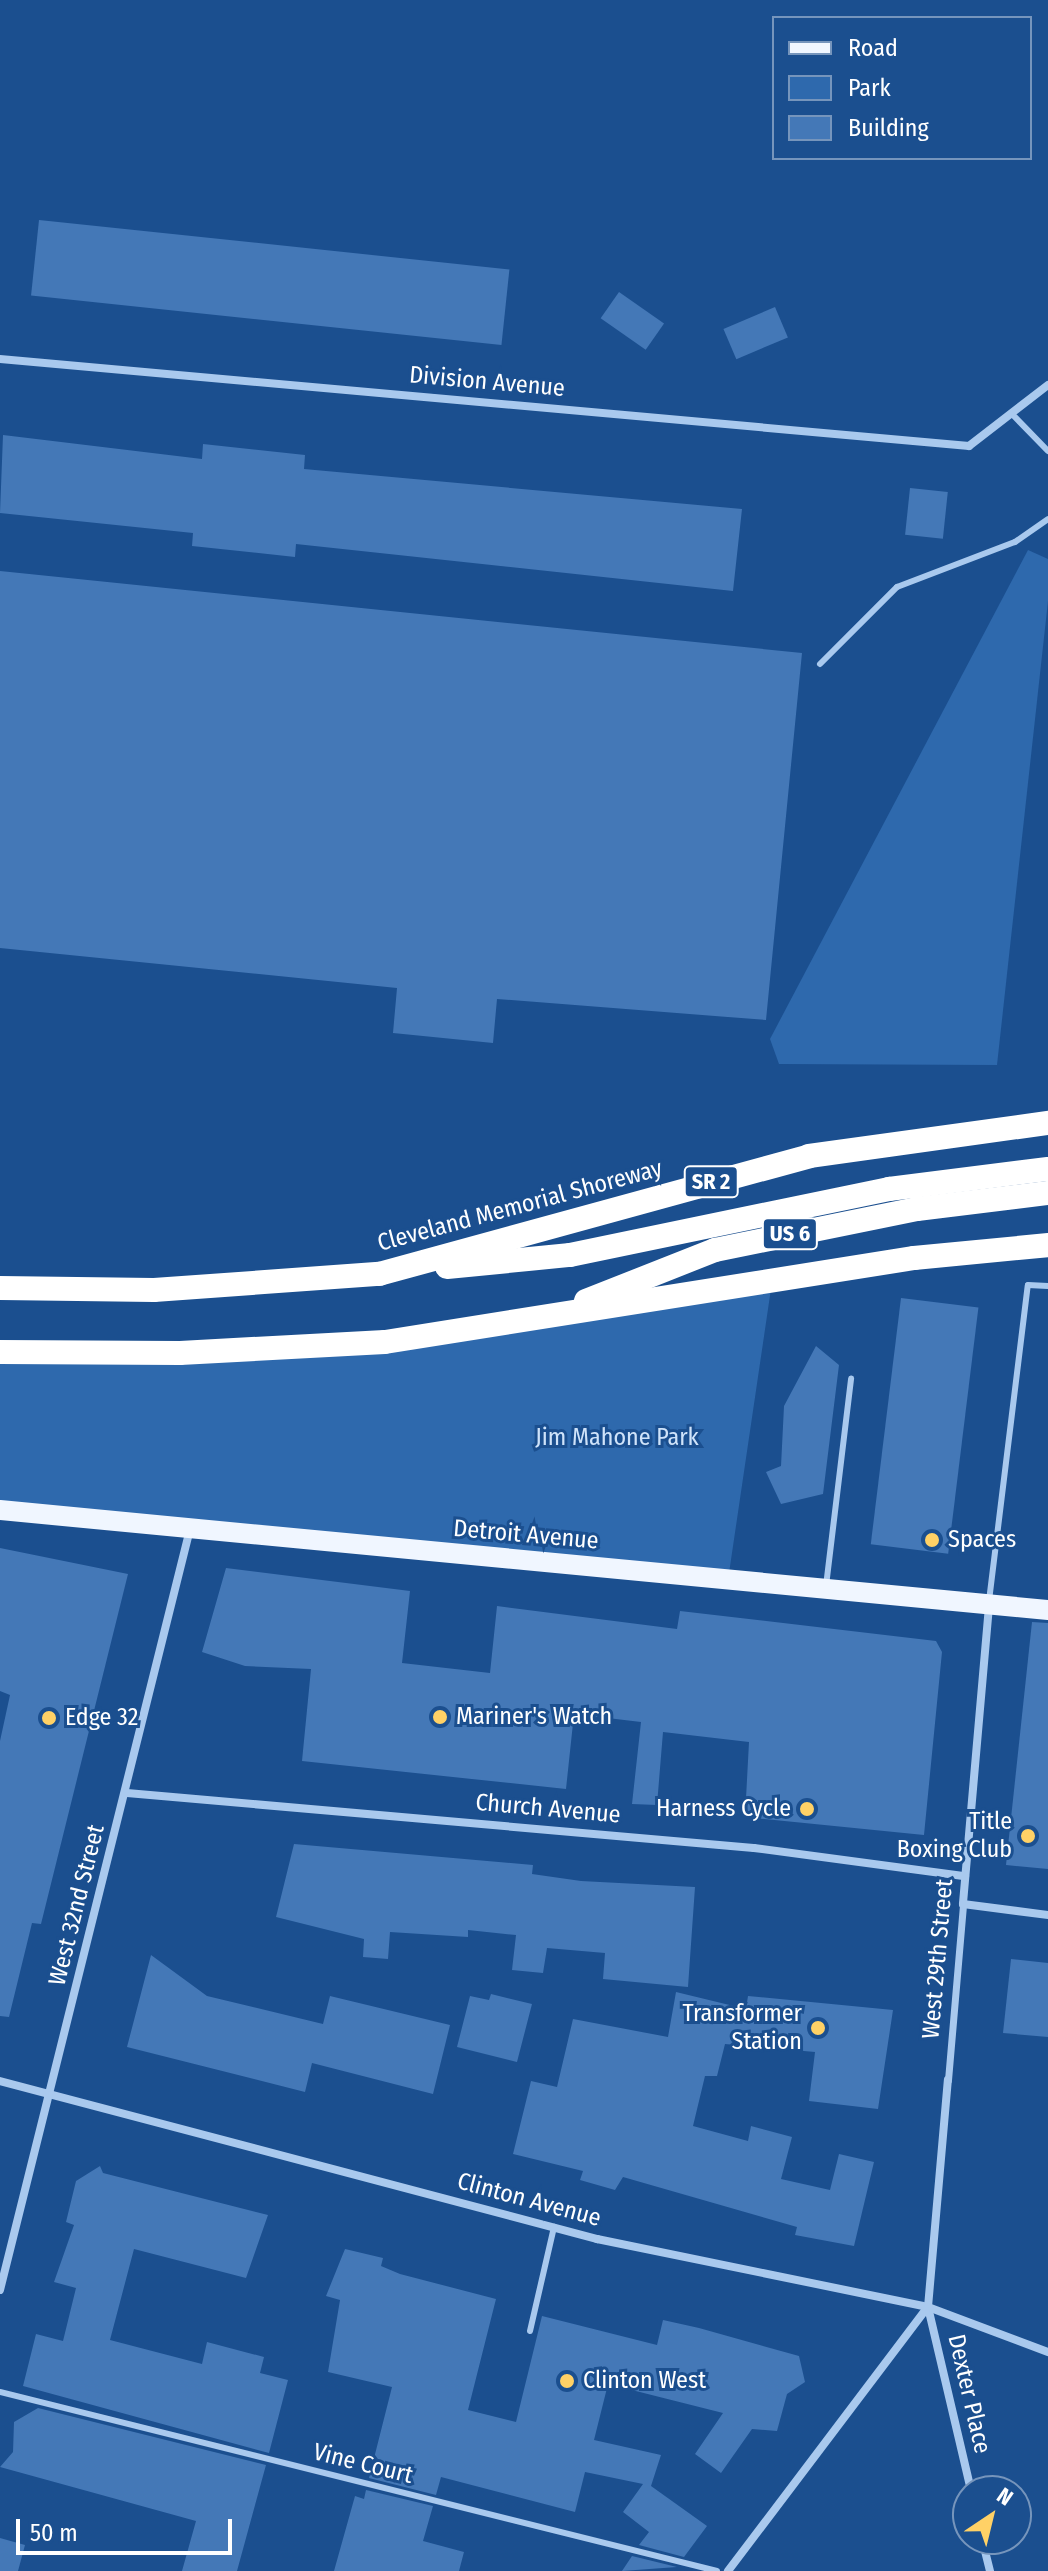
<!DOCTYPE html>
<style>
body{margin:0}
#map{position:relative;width:1048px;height:2571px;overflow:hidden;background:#1b4f8f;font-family:"Fira Sans Condensed",sans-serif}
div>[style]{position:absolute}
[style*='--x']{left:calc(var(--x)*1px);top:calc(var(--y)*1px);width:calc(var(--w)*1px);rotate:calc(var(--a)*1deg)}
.green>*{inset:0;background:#2e69ad}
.building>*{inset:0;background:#4478b7;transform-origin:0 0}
.service>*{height:6px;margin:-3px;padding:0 3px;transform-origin:3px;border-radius:3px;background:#a9c9ee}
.pedestrian>*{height:7px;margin:-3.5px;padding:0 3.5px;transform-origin:3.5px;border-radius:3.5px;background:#a9c9ee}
.minor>*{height:8px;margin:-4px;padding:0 4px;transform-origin:4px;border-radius:4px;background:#a9c9ee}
.primary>*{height:20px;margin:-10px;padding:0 10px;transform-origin:10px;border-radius:10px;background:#f0f6ff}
.motorway>*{height:24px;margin:-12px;padding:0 12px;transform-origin:12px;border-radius:12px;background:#fff}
.dots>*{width:22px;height:22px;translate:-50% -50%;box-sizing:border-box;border:4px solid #1b4f8f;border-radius:50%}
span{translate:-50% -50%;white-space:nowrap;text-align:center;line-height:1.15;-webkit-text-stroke:6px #1b4f8f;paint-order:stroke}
.shield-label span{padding:2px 6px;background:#1b4f8f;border:2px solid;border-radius:6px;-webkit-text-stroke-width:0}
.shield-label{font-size:22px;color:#fff;font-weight:700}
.street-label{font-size:24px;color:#fff}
.park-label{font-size:24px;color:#cfe3fa}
.poi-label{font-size:24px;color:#fff}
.left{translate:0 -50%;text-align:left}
.right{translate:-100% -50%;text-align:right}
.legend{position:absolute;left:772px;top:16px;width:260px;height:144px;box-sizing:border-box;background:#1b4f8f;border:2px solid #7695bc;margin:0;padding:10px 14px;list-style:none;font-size:24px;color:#fff}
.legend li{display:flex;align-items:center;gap:16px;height:40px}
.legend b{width:40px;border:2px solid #7695bc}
.north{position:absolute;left:952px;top:2475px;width:80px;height:80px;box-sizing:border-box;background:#1b4f8f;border:2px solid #7695bc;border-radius:50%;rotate:35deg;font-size:22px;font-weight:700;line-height:32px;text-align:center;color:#fff}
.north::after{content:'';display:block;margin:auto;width:28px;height:36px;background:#ffd166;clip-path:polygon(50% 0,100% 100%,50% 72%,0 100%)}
.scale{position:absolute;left:16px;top:2519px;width:216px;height:36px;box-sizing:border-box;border:4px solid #fff;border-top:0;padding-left:10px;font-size:24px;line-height:28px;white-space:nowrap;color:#fff;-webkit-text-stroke:6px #1b4f8f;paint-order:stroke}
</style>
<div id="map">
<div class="green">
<i style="clip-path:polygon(1028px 550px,1048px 559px,1048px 601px,997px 1065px,779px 1064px,770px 1039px)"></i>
<i style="clip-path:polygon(772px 1282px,728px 1580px,0 1510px,0 1352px,341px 1346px)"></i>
</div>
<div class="building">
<i style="left:39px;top:220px;width:473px;height:76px;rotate:6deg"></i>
<i style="left:619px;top:292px;width:55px;height:32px;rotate:35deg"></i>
<i style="left:775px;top:307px;width:33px;height:56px;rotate:67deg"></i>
<i style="clip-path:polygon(3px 435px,202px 459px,203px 444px,305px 455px,304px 469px,742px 509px,733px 591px,296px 544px,295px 557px,192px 546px,193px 533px,0 513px)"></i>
<i style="left:910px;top:488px;width:38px;height:47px;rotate:6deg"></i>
<i style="clip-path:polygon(0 571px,802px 653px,766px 1020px,497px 999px,493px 1043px,393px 1033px,397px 988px,0 948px)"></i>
<i style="left:901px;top:1298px;width:78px;height:248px;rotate:7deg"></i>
<i style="clip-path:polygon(816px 1346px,839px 1365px,823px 1494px,781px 1504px,766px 1472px,781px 1466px,784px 1406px)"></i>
<i style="clip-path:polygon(0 1548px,128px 1574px,41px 1924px,32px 1923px,9px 2017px,0 2016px,0 1741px,10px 1695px,0 1691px)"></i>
<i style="clip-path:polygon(226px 1568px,410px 1591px,402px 1663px,490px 1673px,497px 1606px,677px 1629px,680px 1611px,936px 1641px,942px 1652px,924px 1835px,745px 1817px,749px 1742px,663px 1732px,657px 1805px,632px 1804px,641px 1722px,574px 1714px,566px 1789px,302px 1761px,311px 1669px,245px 1666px,202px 1652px)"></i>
<i style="clip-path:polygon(1032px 1622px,1048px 1623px,1048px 1869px,1006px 1865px)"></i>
<i style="clip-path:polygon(294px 1844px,533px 1865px,532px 1874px,581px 1881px,695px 1887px,688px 1987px,603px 1979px,605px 1953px,547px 1948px,543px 1973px,512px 1970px,516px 1935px,468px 1930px,468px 1937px,390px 1932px,388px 1959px,363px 1957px,364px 1939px,276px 1917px)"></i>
<i style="clip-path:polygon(151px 1955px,207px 1996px,323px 2024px,330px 1996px,450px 2025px,433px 2094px,312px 2063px,305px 2092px,127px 2047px)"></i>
<i style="clip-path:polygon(1011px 1959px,1048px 1963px,1048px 2037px,1003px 2033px)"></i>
<i style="clip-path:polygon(676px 1992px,746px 2009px,748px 1996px,893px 2010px,878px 2109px,809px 2101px,815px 2052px,725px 2044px,717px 2076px,705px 2076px,693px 2126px,748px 2141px,751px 2126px,792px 2137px,781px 2179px,830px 2190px,839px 2154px,874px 2162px,854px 2246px,795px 2235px,797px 2227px,623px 2177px,615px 2190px,580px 2180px,583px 2171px,513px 2154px,531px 2081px,557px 2087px,573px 2019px,668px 2037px)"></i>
<i style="clip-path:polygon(491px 1994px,532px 2004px,517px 2062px,457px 2047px,470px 1996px,489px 2000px)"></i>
<i style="clip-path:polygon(100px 2166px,103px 2173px,268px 2215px,246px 2278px,134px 2249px,110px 2340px,202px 2364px,207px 2342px,264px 2357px,260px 2373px,288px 2380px,269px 2453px,23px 2386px,36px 2334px,63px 2341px,76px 2288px,54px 2282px,74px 2225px,66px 2222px,76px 2181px)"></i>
<i style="clip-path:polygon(345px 2249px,383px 2258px,381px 2266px,400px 2274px,496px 2299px,468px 2410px,516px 2422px,542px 2316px,657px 2345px,663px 2320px,699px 2328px,799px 2356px,805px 2382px,787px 2394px,777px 2431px,752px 2429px,721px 2473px,695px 2454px,723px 2413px,608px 2384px,594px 2440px,661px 2455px,651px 2486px,707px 2526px,684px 2557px,639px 2545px,649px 2532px,623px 2512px,643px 2484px,585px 2472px,575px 2512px,441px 2477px,436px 2495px,369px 2478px,392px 2387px,328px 2372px,340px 2300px,326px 2296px)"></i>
<i style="clip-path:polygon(38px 2408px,266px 2465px,237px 2571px,182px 2571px,196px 2521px,0 2467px,13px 2452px,14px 2422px)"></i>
<i style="clip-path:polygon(366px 2490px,433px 2506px,423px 2541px,464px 2552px,459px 2571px,334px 2571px,355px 2496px,364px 2499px)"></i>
<i style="clip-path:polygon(0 2538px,25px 2545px,18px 2571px,0 2571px)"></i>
<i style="clip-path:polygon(632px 2556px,677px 2567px,622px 2571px)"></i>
</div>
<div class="service">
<i style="--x:1011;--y:413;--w:53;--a:45.8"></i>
<i style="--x:820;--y:664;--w:109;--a:-45"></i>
<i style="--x:897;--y:587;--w:126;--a:-20.9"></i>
<i style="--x:1015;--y:542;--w:40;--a:-34.9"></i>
<i style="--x:826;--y:1586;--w:209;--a:-83.1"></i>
<i style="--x:989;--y:1601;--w:318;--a:-83"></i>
<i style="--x:1028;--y:1285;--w:20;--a:3"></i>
<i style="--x:530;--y:2331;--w:107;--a:-77"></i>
<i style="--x:0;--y:2392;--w:739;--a:14.02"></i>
</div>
<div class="pedestrian">
<i style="--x:948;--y:2080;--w:177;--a:-85.1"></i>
</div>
<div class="minor">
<i style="--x:0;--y:359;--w:973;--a:5.13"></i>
<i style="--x:969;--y:446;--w:100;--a:-37.7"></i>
<i style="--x:989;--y:1606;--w:299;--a:95"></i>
<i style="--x:963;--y:1904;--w:86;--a:7.4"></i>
<i style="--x:127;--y:1793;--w:629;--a:5.01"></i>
<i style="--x:754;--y:1848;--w:213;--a:7.6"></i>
<i style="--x:0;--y:2081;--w:618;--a:14.82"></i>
<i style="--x:597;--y:2239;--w:338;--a:11.6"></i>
<i style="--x:928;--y:2307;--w:128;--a:20.6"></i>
<i style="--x:0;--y:2290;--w:784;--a:-75.98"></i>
<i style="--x:928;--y:2307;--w:189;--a:76.8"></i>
<i style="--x:982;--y:2539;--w:33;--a:76"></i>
<i style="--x:728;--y:2571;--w:331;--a:-52.9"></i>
<i style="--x:928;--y:2307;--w:228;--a:-85"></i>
</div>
<div class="primary">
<i style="--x:0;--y:1510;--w:1053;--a:5.45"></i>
</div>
<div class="motorway">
<i style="--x:447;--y:1267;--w:124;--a:-5.6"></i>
<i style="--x:570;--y:1255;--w:326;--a:-11.7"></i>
<i style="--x:889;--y:1189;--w:160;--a:-7.2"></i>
<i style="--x:0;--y:1288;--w:154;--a:0.7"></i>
<i style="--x:154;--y:1290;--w:226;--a:-4.1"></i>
<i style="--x:379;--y:1274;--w:446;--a:-15.3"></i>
<i style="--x:809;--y:1156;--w:241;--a:-7.9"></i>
<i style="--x:586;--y:1301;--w:139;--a:-21.6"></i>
<i style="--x:715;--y:1250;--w:206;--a:-11.5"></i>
<i style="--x:917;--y:1209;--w:132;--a:-7"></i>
<i style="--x:0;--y:1352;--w:180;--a:0.3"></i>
<i style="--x:180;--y:1353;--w:205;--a:-3.1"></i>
<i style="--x:385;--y:1342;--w:536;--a:-9.02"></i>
<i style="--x:914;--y:1258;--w:135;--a:-5.5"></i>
</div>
<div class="dots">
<i style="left:932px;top:1540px;background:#ffd166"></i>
<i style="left:440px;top:1717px;background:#ffd166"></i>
<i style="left:49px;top:1718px;background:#ffd166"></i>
<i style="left:807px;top:1809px;background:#ffd166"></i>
<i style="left:1028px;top:1836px;background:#ffd166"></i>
<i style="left:818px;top:2028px;background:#ffd166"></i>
<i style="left:567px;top:2381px;background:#ffd166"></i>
</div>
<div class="shield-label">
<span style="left:711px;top:1182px">SR 2</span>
<span style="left:790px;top:1234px">US 6</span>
</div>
<div class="street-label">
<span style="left:487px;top:382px;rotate:5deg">Division Avenue</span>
<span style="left:520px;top:1206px;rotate:-15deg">Cleveland Memorial Shoreway</span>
<span style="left:526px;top:1535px;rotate:5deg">Detroit Avenue</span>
<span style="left:548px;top:1809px;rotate:5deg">Church Avenue</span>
<span style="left:77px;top:1905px;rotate:-76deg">West 32nd Street</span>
<span style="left:938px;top:1959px;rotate:-85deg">West 29th Street</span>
<span style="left:529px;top:2200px;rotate:15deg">Clinton Avenue</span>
<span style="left:969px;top:2394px;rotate:77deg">Dexter Place</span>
<span style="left:363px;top:2464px;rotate:14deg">Vine Court</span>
</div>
<div class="park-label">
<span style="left:617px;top:1438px">Jim Mahone Park</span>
</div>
<div class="poi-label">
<span class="left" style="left:948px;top:1540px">Spaces</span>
<span class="left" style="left:456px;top:1717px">Mariner's Watch</span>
<span class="left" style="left:65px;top:1718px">Edge 32</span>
<span class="right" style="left:791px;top:1809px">Harness Cycle</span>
<span class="right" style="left:1012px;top:1836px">Title<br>Boxing Club</span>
<span class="right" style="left:802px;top:2028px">Transformer<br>Station</span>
<span class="left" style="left:583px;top:2381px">Clinton West</span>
</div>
<ul class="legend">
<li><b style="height:10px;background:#f0f6ff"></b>Road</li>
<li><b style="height:22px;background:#2e69ad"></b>Park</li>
<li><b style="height:22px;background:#4478b7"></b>Building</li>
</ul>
<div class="north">N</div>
<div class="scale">50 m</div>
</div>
